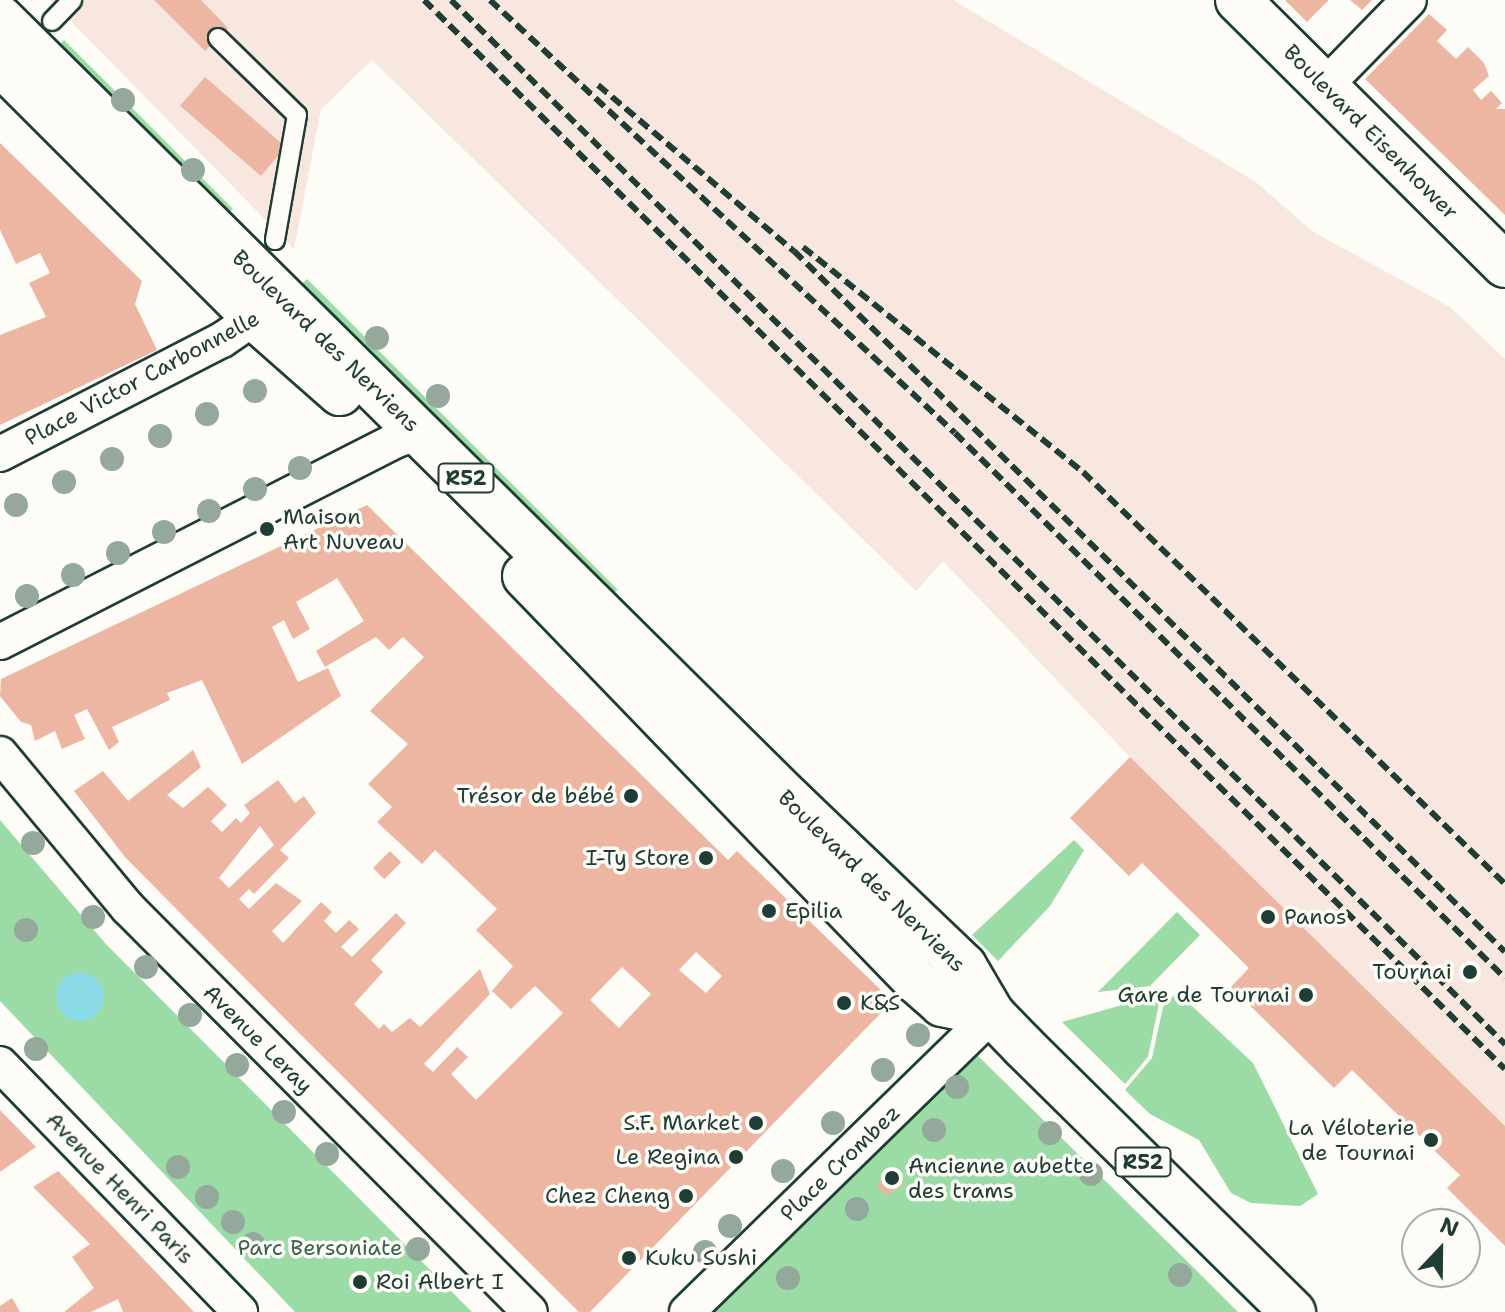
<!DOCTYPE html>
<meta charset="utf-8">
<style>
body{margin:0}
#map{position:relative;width:1505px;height:1312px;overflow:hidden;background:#fdfcf7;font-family:"Shantell Sans",sans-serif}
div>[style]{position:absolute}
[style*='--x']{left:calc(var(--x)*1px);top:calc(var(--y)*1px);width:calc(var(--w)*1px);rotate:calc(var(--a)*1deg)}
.built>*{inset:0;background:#f8e7de}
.green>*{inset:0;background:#9bdba5;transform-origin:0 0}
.water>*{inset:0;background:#8bdae8}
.round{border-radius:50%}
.building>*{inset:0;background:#edb6a2;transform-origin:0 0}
.roads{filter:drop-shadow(2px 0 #1f3d34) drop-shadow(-2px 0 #1f3d34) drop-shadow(0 2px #1f3d34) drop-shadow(0 -2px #1f3d34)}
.lane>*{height:18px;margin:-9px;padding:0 9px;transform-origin:9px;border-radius:9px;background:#fdfcf7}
.street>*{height:34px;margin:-17px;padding:0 17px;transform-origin:17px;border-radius:17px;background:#fdfcf7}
.secondary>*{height:44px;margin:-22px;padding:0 22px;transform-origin:22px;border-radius:22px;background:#fdfcf7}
.primary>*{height:44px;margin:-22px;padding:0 22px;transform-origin:22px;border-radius:22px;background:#fdfcf7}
.rail>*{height:6px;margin-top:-3px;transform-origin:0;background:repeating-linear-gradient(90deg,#1f3d34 0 12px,transparent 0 18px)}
.trees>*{width:24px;height:24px;margin:-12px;border-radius:50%;background:#94a89b}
.dots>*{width:22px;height:22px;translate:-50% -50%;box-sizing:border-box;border:4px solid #fdfcf7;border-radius:50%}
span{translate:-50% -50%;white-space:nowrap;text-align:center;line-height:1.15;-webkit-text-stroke:7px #fdfcf7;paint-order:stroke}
.shield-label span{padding:2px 6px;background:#fdfcf7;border:2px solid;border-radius:6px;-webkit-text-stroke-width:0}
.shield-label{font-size:20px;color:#1f3d34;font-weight:700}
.street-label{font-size:22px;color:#1f3d34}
.poi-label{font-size:22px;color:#1f3d34}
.left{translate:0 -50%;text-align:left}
.right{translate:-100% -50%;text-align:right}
.park-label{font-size:22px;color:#3e6450}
.north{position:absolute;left:1401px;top:1208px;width:80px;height:80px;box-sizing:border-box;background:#fdfcf7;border:2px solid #a4b0a9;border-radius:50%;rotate:22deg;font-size:22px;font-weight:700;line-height:32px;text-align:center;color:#1f3d34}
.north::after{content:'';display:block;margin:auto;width:28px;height:36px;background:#1f3d34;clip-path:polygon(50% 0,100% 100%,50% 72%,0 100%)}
</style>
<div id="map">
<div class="built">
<i style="clip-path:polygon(50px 0,953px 0,1256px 182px,1312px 231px,1450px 307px,1505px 359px,1505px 1126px,1130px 757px,943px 561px,916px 591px,372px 60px,321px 109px,294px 249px)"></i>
</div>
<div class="green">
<i style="left:64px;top:40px;width:239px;height:7px;rotate:45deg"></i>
<i style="clip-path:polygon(307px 279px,618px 590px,613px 593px,299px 287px)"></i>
<i style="clip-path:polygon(0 820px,105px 943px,472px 1312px,295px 1312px,0 1001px)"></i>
<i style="clip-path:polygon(1074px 840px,1084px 850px,1050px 906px,998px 961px,972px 935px)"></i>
<i style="clip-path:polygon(1177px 912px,1200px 935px,1150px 986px,1098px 992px)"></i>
<i style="clip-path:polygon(1177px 992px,1253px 1063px,1318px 1194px,1300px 1206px,1251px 1203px,1231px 1193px,1199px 1140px,1150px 1114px,1125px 1090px,1152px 1058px,1163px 1007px)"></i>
<i style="clip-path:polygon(1161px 994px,1148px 1057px,1125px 1084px,1062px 1022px)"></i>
<i style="clip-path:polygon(975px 1053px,1192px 1266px,1238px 1312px,713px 1312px)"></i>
</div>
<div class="water">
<i class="round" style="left:56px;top:973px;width:48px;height:48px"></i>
</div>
<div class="building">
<i style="clip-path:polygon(154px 0,201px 0,228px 28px,205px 51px)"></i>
<i style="clip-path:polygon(1285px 0,1329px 0,1307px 22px)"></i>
<i style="clip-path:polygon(1350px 0,1372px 0,1362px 10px)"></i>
<i style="clip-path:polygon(1429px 14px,1447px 30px,1437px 41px,1456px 59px,1468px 47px,1484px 63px,1489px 76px,1473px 90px,1481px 100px,1491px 91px,1502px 103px,1496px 109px,1505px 109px,1505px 215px,1365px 79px)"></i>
<i style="left:205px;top:77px;width:107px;height:38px;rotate:41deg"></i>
<i style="clip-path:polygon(0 143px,142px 281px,135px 304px,157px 350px,0 425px,0 335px,46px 317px,29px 283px,50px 273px,40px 253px,16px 264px,0 230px)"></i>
<i style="clip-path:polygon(evenodd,367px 505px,728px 860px,737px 851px,883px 992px,871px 1004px,881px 1013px,590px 1312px,579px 1312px,299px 1033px,125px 857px,74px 791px,103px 771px,128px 801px,193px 750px,201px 767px,167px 795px,183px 808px,208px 787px,227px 805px,211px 821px,222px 832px,236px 818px,241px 823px,250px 813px,244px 805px,278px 780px,295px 803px,304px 796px,316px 813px,280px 850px,289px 858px,254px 894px,249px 889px,239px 899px,249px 909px,276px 883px,302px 901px,272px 931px,283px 943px,321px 902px,332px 912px,324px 921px,336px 933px,349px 920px,359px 929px,341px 947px,352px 957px,396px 913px,406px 923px,371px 960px,383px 972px,354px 1004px,379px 1029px,384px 1024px,392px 1032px,410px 1018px,420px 1027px,480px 969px,490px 994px,424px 1064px,433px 1072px,457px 1047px,468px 1057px,451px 1074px,476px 1100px,563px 1013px,535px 986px,511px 1009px,492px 991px,513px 966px,476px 930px,497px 909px,435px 850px,422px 864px,377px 822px,392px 807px,368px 784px,408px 744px,370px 711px,424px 657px,403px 637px,389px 650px,376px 637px,325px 667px,316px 651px,364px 621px,337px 578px,329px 583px,296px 602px,310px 629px,293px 639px,284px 620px,272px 627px,298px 682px,328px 668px,341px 696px,242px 764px,202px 680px,167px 693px,170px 700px,112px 727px,119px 742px,109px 750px,87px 709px,74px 715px,85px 739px,62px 749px,55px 731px,35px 741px,31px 725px,21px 722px,0 696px,1px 679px,367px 505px,260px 826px,274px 845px,229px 888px,219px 878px,260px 826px,367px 505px,696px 952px,722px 976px,706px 993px,679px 970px,696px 952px,367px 505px,622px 967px,651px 994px,619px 1028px,590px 1000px,622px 967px)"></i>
<i style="clip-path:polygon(1130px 757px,1505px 1126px,1505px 1246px,1447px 1188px,1460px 1175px,1437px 1153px,1352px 1070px,1334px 1088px,1231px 987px,1249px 968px,1142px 863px,1129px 876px,1070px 818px)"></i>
<i style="left:390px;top:851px;width:16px;height:24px;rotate:45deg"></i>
<i style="clip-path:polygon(0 1110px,36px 1147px,0 1172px)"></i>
<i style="clip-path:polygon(58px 1171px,113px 1227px,194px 1312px,123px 1312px,118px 1299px,91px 1312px,64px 1312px,94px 1288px,72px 1257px,90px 1244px,33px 1187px)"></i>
<i style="clip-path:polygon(894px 1172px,904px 1184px,885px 1196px,877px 1184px)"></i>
<i style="clip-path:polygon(12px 1298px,20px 1312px,0 1312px,0 1306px)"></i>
</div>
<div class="roads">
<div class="lane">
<i style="--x:52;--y:21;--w:29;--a:-46"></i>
<i style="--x:218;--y:38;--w:110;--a:44.3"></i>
<i style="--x:297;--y:115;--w:127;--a:100"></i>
</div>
<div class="street">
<i style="--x:1325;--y:86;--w:120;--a:-45.7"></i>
<i style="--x:0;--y:454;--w:250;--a:-27.2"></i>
<i style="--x:222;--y:340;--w:62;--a:-34.5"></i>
<i style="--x:0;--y:642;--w:442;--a:-27"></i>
<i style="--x:394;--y:441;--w:28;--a:-19"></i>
<i style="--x:0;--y:754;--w:199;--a:50.3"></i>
<i style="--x:127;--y:907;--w:571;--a:45.14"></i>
<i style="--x:0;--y:1064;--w:345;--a:45.9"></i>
<i style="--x:687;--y:1312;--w:426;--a:-44.3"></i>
</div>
<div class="secondary">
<i style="--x:1238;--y:0;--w:376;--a:44.8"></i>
</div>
<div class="primary">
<i style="--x:0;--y:18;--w:1110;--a:44.71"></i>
<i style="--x:789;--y:799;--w:242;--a:43.7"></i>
<i style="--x:964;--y:966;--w:56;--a:59.7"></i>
<i style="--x:992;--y:1014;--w:46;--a:45.9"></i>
<i style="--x:1024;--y:1047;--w:378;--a:44.6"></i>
<i style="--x:0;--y:63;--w:362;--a:45"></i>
<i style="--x:256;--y:319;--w:112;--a:41.4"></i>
<i style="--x:525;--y:576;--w:563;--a:46.01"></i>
<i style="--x:916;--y:981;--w:35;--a:41"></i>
<i style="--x:942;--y:1004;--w:51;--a:11.3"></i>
</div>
</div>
<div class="rail">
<i style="--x:424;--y:0;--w:1520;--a:44.68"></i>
<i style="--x:451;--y:0;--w:1484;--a:44.73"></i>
<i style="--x:490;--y:0;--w:635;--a:42.96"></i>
<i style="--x:955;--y:433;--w:774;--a:44.74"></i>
<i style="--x:598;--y:85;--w:257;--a:40.3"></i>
<i style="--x:794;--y:251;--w:998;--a:44.59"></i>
<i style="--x:803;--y:247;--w:359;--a:38.8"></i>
<i style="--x:1083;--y:472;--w:590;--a:44.31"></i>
</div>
<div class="trees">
<i style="left:123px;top:100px"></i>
<i style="left:193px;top:170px"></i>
<i style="left:377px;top:338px"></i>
<i style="left:255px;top:391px"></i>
<i style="left:438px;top:396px"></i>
<i style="left:207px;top:414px"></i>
<i style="left:160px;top:436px"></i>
<i style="left:112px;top:459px"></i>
<i style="left:300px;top:468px"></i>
<i style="left:64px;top:482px"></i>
<i style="left:255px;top:489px"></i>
<i style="left:16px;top:505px"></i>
<i style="left:209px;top:511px"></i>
<i style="left:164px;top:532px"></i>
<i style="left:118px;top:553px"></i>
<i style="left:73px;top:575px"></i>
<i style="left:27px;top:596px"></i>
<i style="left:33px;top:843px"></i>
<i style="left:93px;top:917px"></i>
<i style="left:26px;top:930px"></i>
<i style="left:146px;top:967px"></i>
<i style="left:190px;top:1015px"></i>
<i style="left:918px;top:1035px"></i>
<i style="left:36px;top:1049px"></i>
<i style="left:237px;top:1065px"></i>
<i style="left:883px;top:1070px"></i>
<i style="left:957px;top:1087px"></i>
<i style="left:284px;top:1112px"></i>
<i style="left:833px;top:1123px"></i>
<i style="left:934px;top:1130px"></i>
<i style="left:1050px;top:1133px"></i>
<i style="left:327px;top:1154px"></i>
<i style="left:178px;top:1167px"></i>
<i style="left:783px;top:1171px"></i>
<i style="left:1091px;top:1174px"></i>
<i style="left:207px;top:1197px"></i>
<i style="left:857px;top:1209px"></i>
<i style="left:233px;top:1222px"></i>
<i style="left:730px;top:1226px"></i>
<i style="left:253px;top:1244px"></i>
<i style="left:418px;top:1249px"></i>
<i style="left:705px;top:1252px"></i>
<i style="left:1180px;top:1275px"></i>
<i style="left:788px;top:1278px"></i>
</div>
<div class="dots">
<i style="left:267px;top:529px;background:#1f3d34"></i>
<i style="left:631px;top:796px;background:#1f3d34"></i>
<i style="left:706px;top:858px;background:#1f3d34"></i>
<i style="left:769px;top:911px;background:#1f3d34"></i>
<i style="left:1268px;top:917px;background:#1f3d34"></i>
<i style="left:1470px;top:972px;background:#1f3d34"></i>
<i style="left:1306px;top:995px;background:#1f3d34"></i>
<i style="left:844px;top:1003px;background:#1f3d34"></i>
<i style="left:756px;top:1123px;background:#1f3d34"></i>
<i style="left:1431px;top:1140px;background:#1f3d34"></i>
<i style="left:736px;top:1157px;background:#1f3d34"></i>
<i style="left:892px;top:1178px;background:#1f3d34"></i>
<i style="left:686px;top:1196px;background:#1f3d34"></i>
<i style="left:629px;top:1258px;background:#1f3d34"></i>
<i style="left:360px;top:1282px;background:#1f3d34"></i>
</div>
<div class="shield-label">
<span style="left:466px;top:478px">R52</span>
<span style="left:1143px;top:1162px">R52</span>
</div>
<div class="street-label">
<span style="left:1371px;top:132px;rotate:45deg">Boulevard Eisenhower</span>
<span style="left:326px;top:341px;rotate:44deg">Boulevard des Nerviens</span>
<span style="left:142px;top:378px;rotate:-28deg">Place Victor Carbonnelle</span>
<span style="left:872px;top:881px;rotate:44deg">Boulevard des Nerviens</span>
<span style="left:258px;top:1039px;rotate:45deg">Avenue Leray</span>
<span style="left:840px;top:1163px;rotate:-44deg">Place Crombez</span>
<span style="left:120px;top:1188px;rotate:46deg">Avenue Henri Paris</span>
</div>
<div class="poi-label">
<span class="left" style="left:283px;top:529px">Maison<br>Art Nuveau</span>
<span class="right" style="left:615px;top:796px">Trésor de bébé</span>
<span class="right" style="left:690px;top:858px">I-Ty Store</span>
<span class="left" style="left:785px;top:911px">Epilia</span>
<span class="left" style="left:1284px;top:917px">Panos</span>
<span class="right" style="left:1452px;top:972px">Tournai</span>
<span class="right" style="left:1290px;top:995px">Gare de Tournai</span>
<span class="left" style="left:860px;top:1003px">K&amp;S</span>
<span class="right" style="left:740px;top:1123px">S.F. Market</span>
<span class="right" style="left:1415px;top:1140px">La Véloterie<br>de Tournai</span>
<span class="right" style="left:720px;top:1157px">Le Regina</span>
<span class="left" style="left:908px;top:1178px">Ancienne aubette<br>des trams</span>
<span class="right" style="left:670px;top:1196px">Chez Cheng</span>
<span class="left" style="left:645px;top:1258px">Kuku Sushi</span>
<span class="left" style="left:376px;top:1282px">Roi Albert I</span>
</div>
<div class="park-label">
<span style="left:320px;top:1248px">Parc Bersoniate</span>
</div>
<div class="north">N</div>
</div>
